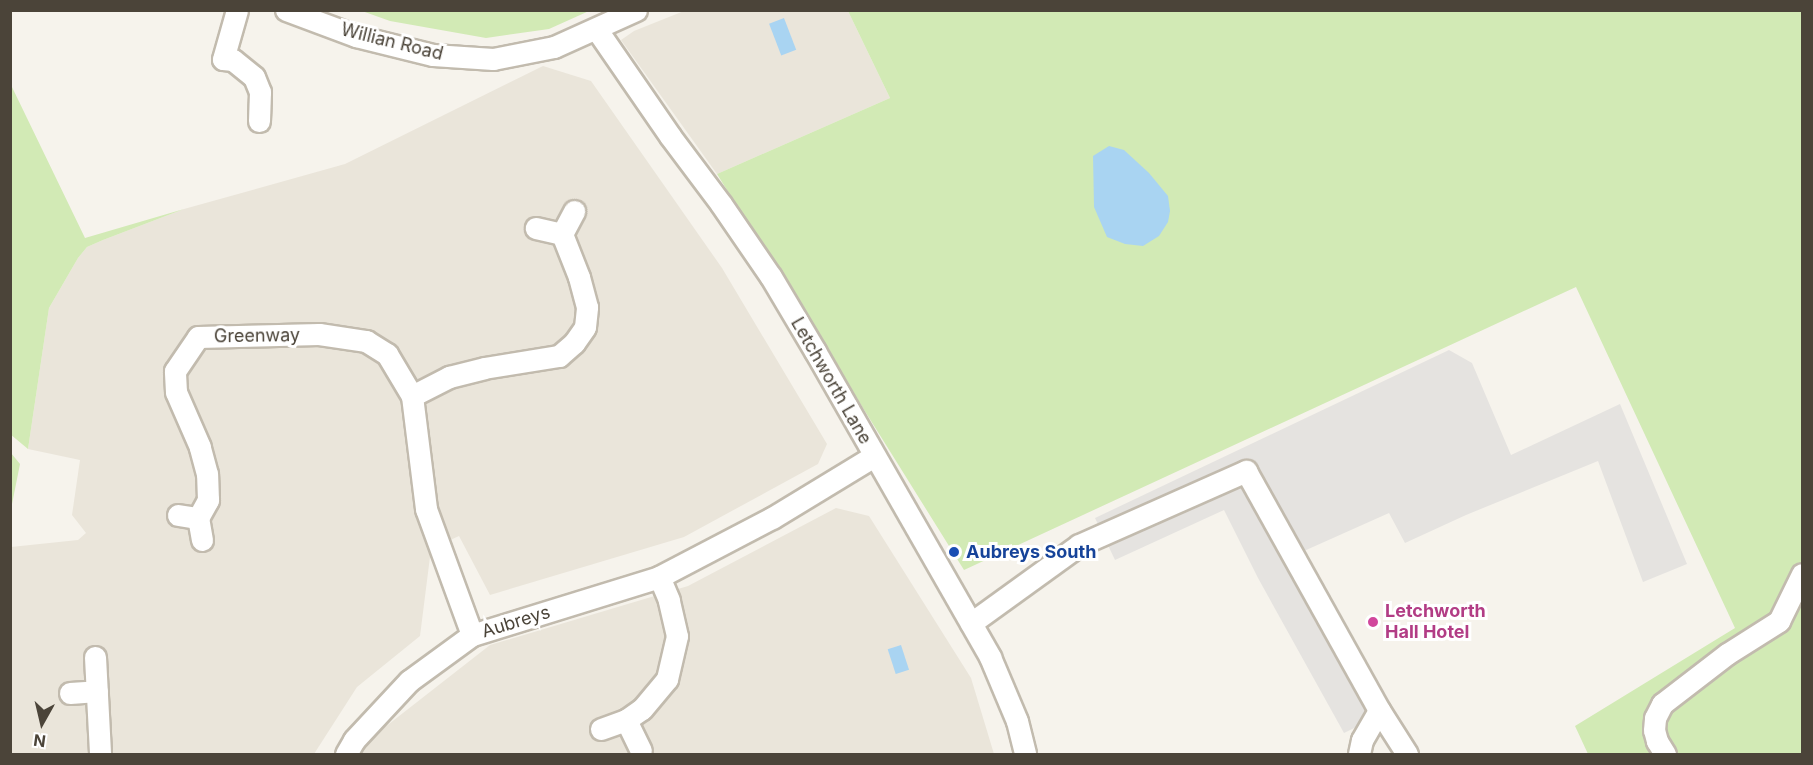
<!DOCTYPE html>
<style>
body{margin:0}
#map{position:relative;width:1813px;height:765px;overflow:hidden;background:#f6f3ec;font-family:Inter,sans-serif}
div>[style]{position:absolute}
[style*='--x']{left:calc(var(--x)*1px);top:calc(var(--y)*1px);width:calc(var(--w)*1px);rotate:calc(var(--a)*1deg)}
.residential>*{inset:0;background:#eae5da}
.green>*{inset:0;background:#d2eab5}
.parking>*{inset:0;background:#e5e3e0}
.water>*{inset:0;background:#a9d4f2;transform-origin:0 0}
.roads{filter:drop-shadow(2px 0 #c2bbae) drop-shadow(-2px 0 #c2bbae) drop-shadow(0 2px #c2bbae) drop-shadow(0 -2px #c2bbae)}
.minor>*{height:21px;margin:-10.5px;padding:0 10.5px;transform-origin:10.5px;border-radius:10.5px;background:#fff}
.dots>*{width:16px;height:16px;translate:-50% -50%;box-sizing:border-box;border:3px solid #fff;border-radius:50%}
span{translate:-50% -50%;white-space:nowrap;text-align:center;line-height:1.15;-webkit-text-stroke:6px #fff;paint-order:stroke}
.street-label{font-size:18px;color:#4b4439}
.transit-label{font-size:18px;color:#164399;font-weight:700}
.left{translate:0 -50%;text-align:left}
.hotel-label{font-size:18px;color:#b23c85;font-weight:700}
.frame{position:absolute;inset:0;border:12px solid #4b4439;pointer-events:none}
.north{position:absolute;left:12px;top:693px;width:60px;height:60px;-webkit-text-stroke:4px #fff;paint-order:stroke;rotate:188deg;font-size:16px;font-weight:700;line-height:24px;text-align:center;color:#4b4439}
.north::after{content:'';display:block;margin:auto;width:21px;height:27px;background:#4b4439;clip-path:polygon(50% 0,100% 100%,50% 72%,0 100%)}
</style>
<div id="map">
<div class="residential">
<i style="clip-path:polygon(684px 11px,848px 11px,890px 98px,717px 174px,621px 40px,634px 31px)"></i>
<i style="clip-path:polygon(543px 66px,591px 81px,722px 268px,827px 444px,818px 464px,684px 537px,490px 595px,459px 536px,431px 549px,420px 636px,357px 687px,314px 754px,11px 754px,11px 547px,78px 540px,86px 533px,72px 515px,80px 460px,28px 449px,49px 308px,78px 258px,87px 247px,103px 240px,184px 209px,345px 164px)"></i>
<i style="clip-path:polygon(836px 508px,869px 516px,971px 678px,994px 754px,362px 754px,371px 738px,490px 645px,688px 586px)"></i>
</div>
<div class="green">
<i style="clip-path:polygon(362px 11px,361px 11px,589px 11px,549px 29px,486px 38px,390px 21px)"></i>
<i style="clip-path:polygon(848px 11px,1802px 11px,1802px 754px,1588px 754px,1575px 726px,1735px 628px,1576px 287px,964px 570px,717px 174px,890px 98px)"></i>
<i style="clip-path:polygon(11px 85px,85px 238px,184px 209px,103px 240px,87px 247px,78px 258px,49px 308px,28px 449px,10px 434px)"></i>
<i style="clip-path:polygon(11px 453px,20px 464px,11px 509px)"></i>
</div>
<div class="parking">
<i style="clip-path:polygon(1449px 350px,1472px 363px,1511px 455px,1620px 404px,1687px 564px,1643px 582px,1598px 461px,1466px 515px,1405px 543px,1389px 513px,1295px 555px,1391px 710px,1344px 733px,1258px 578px,1224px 510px,1115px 560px,1095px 518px)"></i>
</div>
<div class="water">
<i style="left:784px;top:18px;width:34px;height:16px;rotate:69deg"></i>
<i style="clip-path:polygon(1109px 146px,1124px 150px,1149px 173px,1168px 196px,1170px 211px,1168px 222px,1159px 236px,1143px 246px,1125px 244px,1107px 237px,1094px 207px,1093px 156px)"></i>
<i style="left:901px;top:645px;width:26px;height:14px;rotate:72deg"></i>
</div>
<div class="roads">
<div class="minor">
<i style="--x:237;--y:10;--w:51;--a:105.9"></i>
<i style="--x:223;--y:59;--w:10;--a:6"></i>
<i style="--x:233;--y:60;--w:27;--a:39"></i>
<i style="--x:254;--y:77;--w:16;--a:68"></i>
<i style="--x:260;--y:92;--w:29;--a:92"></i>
<i style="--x:286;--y:10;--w:75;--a:20.4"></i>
<i style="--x:356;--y:36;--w:79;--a:13.9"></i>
<i style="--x:433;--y:55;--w:60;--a:3.8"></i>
<i style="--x:493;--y:59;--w:62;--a:-11.1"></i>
<i style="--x:554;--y:47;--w:90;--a:-24.3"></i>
<i style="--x:597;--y:30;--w:129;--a:55.4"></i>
<i style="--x:670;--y:136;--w:85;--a:53.1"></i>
<i style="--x:721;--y:204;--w:88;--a:55.6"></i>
<i style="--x:771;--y:277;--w:86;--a:59.3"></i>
<i style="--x:815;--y:351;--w:353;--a:60.2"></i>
<i style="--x:990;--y:657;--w:69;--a:67.1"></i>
<i style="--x:1017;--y:721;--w:34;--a:76"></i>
<i style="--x:562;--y:234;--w:26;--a:-62"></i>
<i style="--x:412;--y:396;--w:42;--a:-27.2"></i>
<i style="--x:449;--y:377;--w:36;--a:-14"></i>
<i style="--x:484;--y:368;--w:76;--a:-9.1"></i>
<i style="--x:559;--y:356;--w:20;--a:-41"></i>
<i style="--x:574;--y:343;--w:19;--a:-55"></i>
<i style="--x:585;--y:327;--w:20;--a:-84"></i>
<i style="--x:587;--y:307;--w:31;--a:-105"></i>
<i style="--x:579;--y:277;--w:46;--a:-111.6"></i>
<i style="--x:562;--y:234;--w:27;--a:-167"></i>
<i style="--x:178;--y:515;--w:20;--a:9"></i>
<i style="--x:202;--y:540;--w:22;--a:-100"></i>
<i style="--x:198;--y:518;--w:21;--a:-61"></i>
<i style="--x:208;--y:500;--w:26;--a:-92"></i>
<i style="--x:207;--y:474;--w:28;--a:-105"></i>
<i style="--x:200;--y:447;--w:60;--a:-113.6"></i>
<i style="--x:176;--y:392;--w:21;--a:-93"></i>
<i style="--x:175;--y:371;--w:41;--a:-55.9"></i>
<i style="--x:198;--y:337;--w:121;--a:-1.4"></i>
<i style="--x:319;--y:334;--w:48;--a:8.5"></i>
<i style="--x:366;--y:341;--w:25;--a:32"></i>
<i style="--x:387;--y:354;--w:49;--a:59.2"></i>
<i style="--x:412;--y:396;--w:114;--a:82.9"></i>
<i style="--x:426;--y:509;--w:134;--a:69.9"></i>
<i style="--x:971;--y:623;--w:133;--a:-35.8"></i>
<i style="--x:1079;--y:545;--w:183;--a:-23.9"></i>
<i style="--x:1246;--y:471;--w:274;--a:60.9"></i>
<i style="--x:1379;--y:710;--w:52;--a:57.5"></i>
<i style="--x:95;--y:657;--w:97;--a:87"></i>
<i style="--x:70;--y:693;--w:27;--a:-4"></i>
<i style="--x:626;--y:720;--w:34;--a:64"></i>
<i style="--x:601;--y:729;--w:27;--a:-20"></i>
<i style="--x:626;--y:720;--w:19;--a:-35"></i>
<i style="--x:642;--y:709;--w:39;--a:-50"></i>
<i style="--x:667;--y:679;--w:44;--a:-76.9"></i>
<i style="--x:677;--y:636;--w:37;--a:-103"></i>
<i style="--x:669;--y:600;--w:25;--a:-113"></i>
<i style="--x:346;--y:754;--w:16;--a:-60"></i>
<i style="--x:354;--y:740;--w:81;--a:-47"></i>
<i style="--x:409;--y:681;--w:78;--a:-36.1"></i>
<i style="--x:472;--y:635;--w:196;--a:-17.2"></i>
<i style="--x:659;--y:577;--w:127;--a:-27.6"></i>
<i style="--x:772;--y:518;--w:119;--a:-31.3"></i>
<i style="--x:1359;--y:754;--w:14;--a:-78"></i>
<i style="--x:1362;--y:740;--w:34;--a:-60"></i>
<i style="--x:1665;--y:754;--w:15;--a:-122"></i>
<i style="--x:1657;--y:741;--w:11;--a:-105"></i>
<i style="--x:1654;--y:730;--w:12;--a:-85"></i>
<i style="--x:1655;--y:718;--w:16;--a:-63"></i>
<i style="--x:1662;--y:704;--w:82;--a:-37.6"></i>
<i style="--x:1727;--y:654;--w:62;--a:-32.4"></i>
<i style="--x:1779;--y:621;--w:52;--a:-63.9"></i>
</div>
</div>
<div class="dots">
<i style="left:954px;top:552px;background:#1a4fb4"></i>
<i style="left:1373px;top:622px;background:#d1479c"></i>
</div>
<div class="street-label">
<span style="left:392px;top:42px;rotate:14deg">Willian Road</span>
<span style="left:257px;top:336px;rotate:-1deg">Greenway</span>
<span style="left:831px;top:381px;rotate:60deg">Letchworth Lane</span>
<span style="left:516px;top:622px;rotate:-17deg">Aubreys</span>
</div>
<div class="transit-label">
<span class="left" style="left:966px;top:552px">Aubreys South</span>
</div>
<div class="hotel-label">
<span class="left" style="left:1385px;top:622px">Letchworth<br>Hall Hotel</span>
</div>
<div class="frame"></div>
<div class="north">N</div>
</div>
